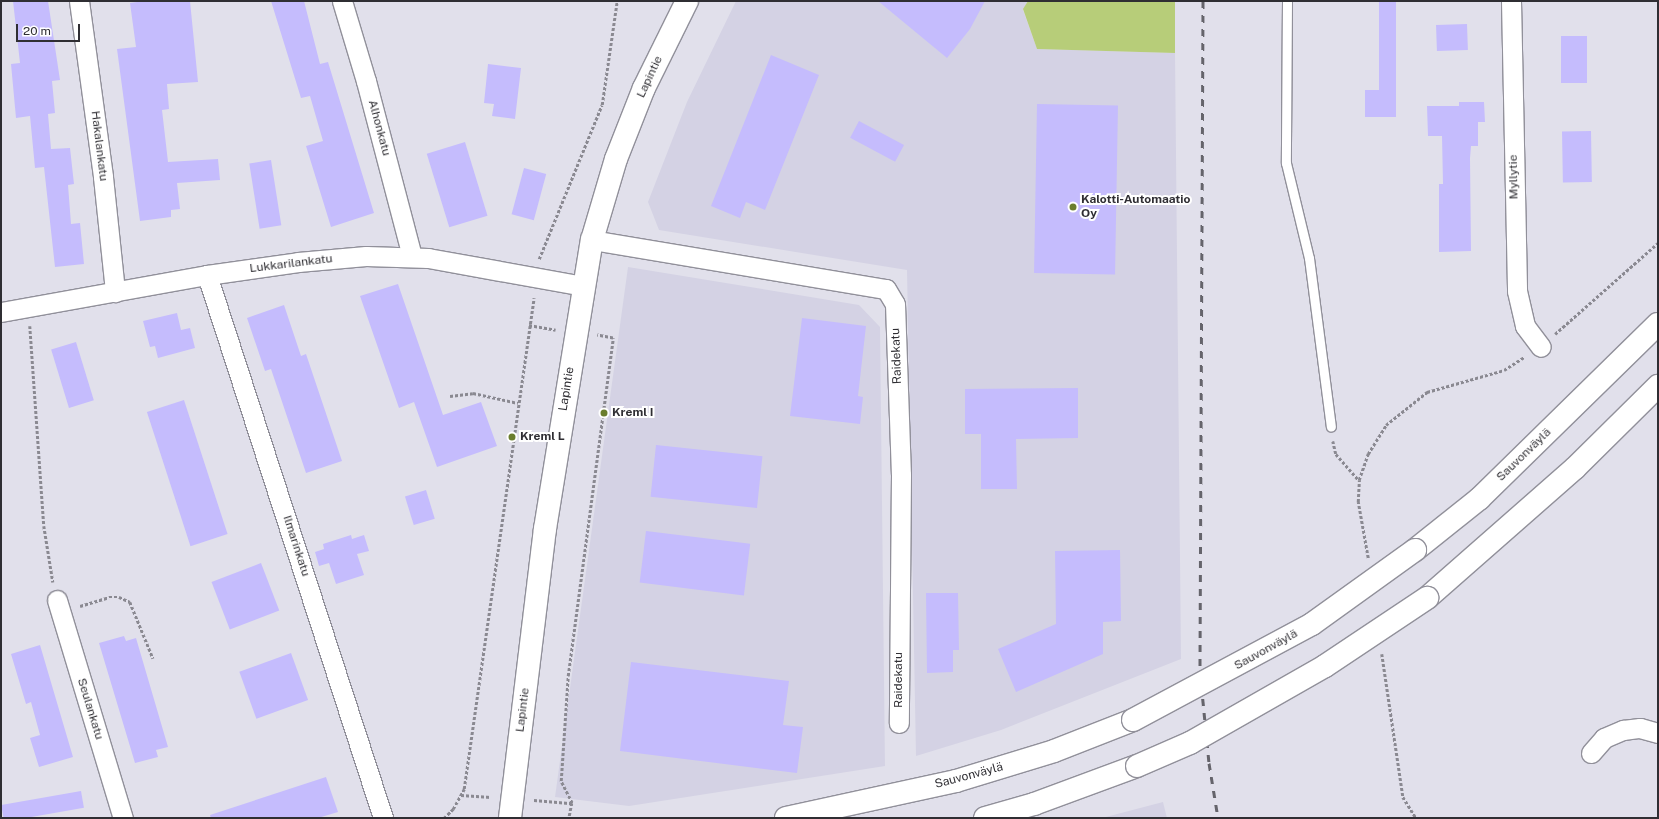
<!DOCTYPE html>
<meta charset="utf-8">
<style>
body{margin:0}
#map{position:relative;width:1659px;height:819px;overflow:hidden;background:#e1e0eb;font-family:"Public Sans",sans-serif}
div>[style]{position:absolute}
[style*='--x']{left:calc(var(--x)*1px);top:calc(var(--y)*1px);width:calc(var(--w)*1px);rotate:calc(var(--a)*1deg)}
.built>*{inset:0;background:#d4d2e4}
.green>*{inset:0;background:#b7cd79}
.building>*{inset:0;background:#c5bcfd;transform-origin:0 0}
.path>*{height:2.5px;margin-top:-1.25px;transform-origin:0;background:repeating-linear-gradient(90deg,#8a8991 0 3px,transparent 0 5px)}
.roads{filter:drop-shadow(1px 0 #91909a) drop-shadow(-1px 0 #91909a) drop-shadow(0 1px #91909a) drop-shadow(0 -1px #91909a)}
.lane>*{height:9px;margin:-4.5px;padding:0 4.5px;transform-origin:4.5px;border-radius:4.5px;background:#fff}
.street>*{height:19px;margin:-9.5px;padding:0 9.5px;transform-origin:9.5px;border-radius:9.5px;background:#fff}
.secondary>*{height:22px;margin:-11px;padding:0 11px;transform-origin:11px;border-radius:11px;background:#fff}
.rail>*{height:3px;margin-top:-1.5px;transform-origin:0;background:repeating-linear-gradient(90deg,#65646b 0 7px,transparent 0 14px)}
.bridges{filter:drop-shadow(1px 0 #91909a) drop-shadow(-1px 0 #91909a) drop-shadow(0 1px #91909a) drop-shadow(0 -1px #91909a)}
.secondary-bridge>*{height:22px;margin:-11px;padding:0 11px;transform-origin:11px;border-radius:11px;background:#fff}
.dots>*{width:11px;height:11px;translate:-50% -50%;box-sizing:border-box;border:2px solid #fff;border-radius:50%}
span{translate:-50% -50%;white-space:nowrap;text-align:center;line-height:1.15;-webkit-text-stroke:4px #fff;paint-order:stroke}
.street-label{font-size:12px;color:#2f2e33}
.poi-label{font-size:12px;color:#2f2e33;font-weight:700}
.left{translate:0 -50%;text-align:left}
.frame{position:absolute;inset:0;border:2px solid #2f2e33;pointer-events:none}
.scale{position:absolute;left:16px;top:24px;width:64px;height:18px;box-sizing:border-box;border:2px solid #2f2e33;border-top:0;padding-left:5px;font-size:12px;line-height:14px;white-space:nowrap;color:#2f2e33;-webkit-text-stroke:3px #fff;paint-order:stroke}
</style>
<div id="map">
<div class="built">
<i style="clip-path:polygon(736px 1px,1028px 1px,1023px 10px,1037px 49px,1175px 53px,1181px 659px,1001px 730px,916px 756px,907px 270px,659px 230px,648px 202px,687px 102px)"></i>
<i style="clip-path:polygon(628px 267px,859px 305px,880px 327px,885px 766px,629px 806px,555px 797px)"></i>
<i style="clip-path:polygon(1163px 802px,1167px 818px,1102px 818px)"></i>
</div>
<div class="green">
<i style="clip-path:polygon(1028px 1px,1175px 1px,1175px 53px,1037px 49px,1023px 9px)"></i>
</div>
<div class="building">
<i style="clip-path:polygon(13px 1px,48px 1px,60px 80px,52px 81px,55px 113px,48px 114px,51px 149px,70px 148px,74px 184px,68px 185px,71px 224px,80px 223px,84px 264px,55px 267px,44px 167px,35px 168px,30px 116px,16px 118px,11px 64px,20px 63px)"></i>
<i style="clip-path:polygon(144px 1px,190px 1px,198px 82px,167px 84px,169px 109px,162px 110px,168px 162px,218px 159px,220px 180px,177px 183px,180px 209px,171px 210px,171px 217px,140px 221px,117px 49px,136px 47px,130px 3px)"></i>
<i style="clip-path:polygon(271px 1px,304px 1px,320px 64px,328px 62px,374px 213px,331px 227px,306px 146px,323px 141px,310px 96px,301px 98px)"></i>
<i style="clip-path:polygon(878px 1px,985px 1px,970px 29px,947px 58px)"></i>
<i style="clip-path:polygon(1379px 1px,1396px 1px,1396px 117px,1365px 117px,1365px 90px,1379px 90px)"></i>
<i style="left:1467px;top:24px;width:26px;height:31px;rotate:88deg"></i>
<i style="left:1561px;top:36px;width:26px;height:47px"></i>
<i style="clip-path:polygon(771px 55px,819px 75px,765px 210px,746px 202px,740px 218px,711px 206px)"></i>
<i style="clip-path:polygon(488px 64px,521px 68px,515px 119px,492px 116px,494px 104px,484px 103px)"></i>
<i style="clip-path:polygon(1459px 102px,1484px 102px,1485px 122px,1478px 122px,1478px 146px,1471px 146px,1470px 158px,1471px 251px,1439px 252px,1439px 184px,1443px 184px,1442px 136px,1428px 136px,1427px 106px,1459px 106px)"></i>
<i style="left:1037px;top:104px;width:81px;height:169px;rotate:1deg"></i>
<i style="left:859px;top:121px;width:51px;height:19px;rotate:28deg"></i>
<i style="left:1591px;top:131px;width:51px;height:29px;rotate:89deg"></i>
<i style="left:465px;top:142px;width:77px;height:40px;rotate:73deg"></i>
<i style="left:271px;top:160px;width:66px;height:22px;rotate:81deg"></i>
<i style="left:524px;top:168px;width:23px;height:48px;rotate:15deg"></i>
<i style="clip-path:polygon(398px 284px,443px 415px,481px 402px,497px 446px,437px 467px,414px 402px,399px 408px,360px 296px)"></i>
<i style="clip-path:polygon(284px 305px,301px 356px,306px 354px,342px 461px,306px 473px,271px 369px,265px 371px,247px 318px)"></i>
<i style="clip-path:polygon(177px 313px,181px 330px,190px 328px,195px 348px,158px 358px,155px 346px,150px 347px,143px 321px)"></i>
<i style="clip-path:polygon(802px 318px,866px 326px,858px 396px,863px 397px,860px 424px,790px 416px)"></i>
<i style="left:76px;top:342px;width:61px;height:26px;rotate:73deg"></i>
<i style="clip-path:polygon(1078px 388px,1078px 438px,1016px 439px,1017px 489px,981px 489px,981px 434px,965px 434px,965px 389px)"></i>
<i style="left:184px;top:400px;width:141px;height:39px;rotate:72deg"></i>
<i style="left:656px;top:445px;width:107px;height:52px;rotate:6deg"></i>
<i style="left:426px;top:490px;width:30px;height:22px;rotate:73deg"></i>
<i style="left:646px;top:531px;width:105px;height:52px;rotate:7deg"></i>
<i style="clip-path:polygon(351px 535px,352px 539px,364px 535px,369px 551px,357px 554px,364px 575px,336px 584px,329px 563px,319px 566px,315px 552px,324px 549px,323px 544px)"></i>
<i style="clip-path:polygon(1120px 550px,1121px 621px,1103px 622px,1103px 654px,1016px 692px,998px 649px,1056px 624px,1055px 551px)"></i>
<i style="left:261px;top:563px;width:51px;height:53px;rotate:69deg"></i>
<i style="clip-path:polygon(926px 593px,958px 593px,959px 650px,953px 650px,953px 672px,927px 673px)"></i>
<i style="clip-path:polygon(124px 636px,126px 641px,136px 638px,168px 747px,156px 750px,158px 757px,135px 763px,99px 643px)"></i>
<i style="clip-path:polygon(40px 645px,73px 757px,39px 767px,30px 738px,40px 735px,31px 702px,26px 704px,11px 654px)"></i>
<i style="left:291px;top:653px;width:50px;height:55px;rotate:70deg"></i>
<i style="clip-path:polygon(631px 662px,789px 681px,783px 725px,803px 727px,797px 773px,620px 751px)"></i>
<i style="clip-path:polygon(326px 777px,338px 812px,318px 818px,211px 818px,210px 815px)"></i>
<i style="left:81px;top:791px;width:17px;height:81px;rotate:80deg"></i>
</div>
<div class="path">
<i style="--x:539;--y:259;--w:166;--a:-67.8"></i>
<i style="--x:602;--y:105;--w:105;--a:-81.8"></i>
<i style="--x:529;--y:325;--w:27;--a:10"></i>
<i style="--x:30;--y:326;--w:200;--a:86"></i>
<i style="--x:44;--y:526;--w:57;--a:80.9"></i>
<i style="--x:1555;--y:334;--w:137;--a:-41.5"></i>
<i style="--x:450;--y:396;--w:23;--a:-7"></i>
<i style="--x:473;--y:393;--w:46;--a:12.5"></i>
<i style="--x:1333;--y:441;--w:13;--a:77"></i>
<i style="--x:1336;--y:454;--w:35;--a:49"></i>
<i style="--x:1368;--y:558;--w:57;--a:-100.1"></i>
<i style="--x:1358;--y:502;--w:22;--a:-87"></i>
<i style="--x:1359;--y:480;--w:28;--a:-71"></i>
<i style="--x:1368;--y:454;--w:34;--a:-58"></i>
<i style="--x:1386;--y:425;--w:53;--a:-38.8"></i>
<i style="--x:1427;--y:392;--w:80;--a:-15.9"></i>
<i style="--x:1504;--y:370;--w:24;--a:-33"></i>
<i style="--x:80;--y:606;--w:30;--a:-17"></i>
<i style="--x:109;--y:597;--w:10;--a:0"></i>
<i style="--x:119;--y:597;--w:12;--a:24"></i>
<i style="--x:130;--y:602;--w:61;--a:67.7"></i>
<i style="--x:1382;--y:654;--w:145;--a:81.6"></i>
<i style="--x:1403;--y:797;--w:25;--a:58"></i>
<i style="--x:461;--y:795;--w:30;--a:4"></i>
<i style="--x:534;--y:800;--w:38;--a:5"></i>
<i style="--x:572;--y:803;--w:15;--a:101"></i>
<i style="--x:572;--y:803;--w:25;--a:-117"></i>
<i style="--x:561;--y:781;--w:105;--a:-86.2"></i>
<i style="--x:568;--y:676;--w:341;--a:-82.4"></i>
<i style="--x:613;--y:338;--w:16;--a:-169"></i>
<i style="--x:444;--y:818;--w:13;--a:-45"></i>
<i style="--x:453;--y:809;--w:23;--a:-61"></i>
<i style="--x:464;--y:789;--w:496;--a:-81.9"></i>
</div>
<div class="roads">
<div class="lane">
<i style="--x:1287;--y:1;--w:162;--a:90.4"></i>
<i style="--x:1286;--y:163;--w:98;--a:76.4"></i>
<i style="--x:1309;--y:258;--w:170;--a:82.6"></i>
</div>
<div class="street">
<i style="--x:79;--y:1;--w:178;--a:82.2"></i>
<i style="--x:103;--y:177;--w:116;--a:84"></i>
<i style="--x:342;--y:1;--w:84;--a:73.3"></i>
<i style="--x:366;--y:81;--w:181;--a:75.3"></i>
<i style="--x:1511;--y:1;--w:290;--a:88.8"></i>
<i style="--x:1517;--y:291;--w:36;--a:77"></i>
<i style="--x:1525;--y:326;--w:26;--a:53"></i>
<i style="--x:592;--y:240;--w:298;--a:9.5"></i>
<i style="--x:886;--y:289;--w:17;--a:59"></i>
<i style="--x:895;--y:304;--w:171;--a:88"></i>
<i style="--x:901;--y:475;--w:248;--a:90.5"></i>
<i style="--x:207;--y:275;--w:571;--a:72.04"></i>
<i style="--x:1;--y:312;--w:209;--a:-10.2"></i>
<i style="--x:207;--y:275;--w:92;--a:-8.1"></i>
<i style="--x:298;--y:262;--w:68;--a:-5"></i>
<i style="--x:366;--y:256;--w:62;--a:1.8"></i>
<i style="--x:428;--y:258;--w:158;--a:10.2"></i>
<i style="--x:57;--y:600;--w:228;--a:73.2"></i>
<i style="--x:1591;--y:753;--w:20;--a:-49"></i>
<i style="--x:1604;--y:738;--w:21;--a:-23"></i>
<i style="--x:1623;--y:730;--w:17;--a:-7"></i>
<i style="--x:1640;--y:728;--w:19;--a:16"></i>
</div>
<div class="secondary">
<i style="--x:1415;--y:550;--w:82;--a:-38.6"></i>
<i style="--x:1479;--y:499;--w:250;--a:-44.4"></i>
<i style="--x:1427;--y:598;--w:197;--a:-41.3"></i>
<i style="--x:1575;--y:468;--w:117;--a:-44.7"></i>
<i style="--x:510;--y:818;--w:291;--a:-83.1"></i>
<i style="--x:545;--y:529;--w:293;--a:-80.8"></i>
<i style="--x:592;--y:240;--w:84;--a:-73.5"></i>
<i style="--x:616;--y:159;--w:76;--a:-68.5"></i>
<i style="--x:644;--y:88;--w:97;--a:-63.7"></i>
<i style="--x:786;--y:818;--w:174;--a:-12.3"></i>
<i style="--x:956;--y:781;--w:102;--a:-17"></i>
<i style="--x:1054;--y:751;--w:85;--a:-21.4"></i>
<i style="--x:985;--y:818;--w:51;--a:-15.9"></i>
<i style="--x:1034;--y:804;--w:110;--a:-20.3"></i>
</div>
</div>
<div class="rail">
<i style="--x:1203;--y:1;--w:670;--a:90.26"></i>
<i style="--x:1200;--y:671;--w:92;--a:84.4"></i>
<i style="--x:1209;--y:763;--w:56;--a:80.7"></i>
</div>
<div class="bridges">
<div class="secondary-bridge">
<i style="--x:1133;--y:720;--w:203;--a:-28.2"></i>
<i style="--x:1312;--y:624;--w:127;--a:-35.7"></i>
<i style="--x:1137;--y:766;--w:58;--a:-23.5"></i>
<i style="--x:1190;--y:743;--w:155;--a:-29.7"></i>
<i style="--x:1325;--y:666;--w:123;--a:-33.7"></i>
</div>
</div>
<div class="dots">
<i style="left:1073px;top:207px;background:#6b7e2e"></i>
<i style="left:604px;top:413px;background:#6b7e2e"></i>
<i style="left:512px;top:437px;background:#6b7e2e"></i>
</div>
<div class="street-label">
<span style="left:650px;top:77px;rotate:-65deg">Lapintie</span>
<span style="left:379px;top:128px;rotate:75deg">Alhonkatu</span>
<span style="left:99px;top:146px;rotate:83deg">Hakalankatu</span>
<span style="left:1514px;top:177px;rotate:-91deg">Myllytie</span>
<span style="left:291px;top:264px;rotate:-7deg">Lukkarilankatu</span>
<span style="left:897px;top:356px;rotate:-92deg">Raidekatu</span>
<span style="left:567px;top:389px;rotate:-81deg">Lapintie</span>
<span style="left:1524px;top:455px;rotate:-44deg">Sauvonväylä</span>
<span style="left:296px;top:546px;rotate:72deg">Ilmarinkatu</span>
<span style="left:1266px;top:650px;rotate:-29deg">Sauvonväylä</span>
<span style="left:899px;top:680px;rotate:-90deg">Raidekatu</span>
<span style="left:90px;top:709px;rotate:73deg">Seulankatu</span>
<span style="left:523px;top:710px;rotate:-83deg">Lapintie</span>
<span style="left:969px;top:776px;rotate:-15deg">Sauvonväylä</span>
</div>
<div class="poi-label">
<span class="left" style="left:1081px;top:207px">Kalotti-Automaatio<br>Oy</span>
<span class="left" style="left:612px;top:413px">Kreml I</span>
<span class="left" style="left:520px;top:437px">Kreml L</span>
</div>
<div class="frame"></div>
<div class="scale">20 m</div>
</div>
